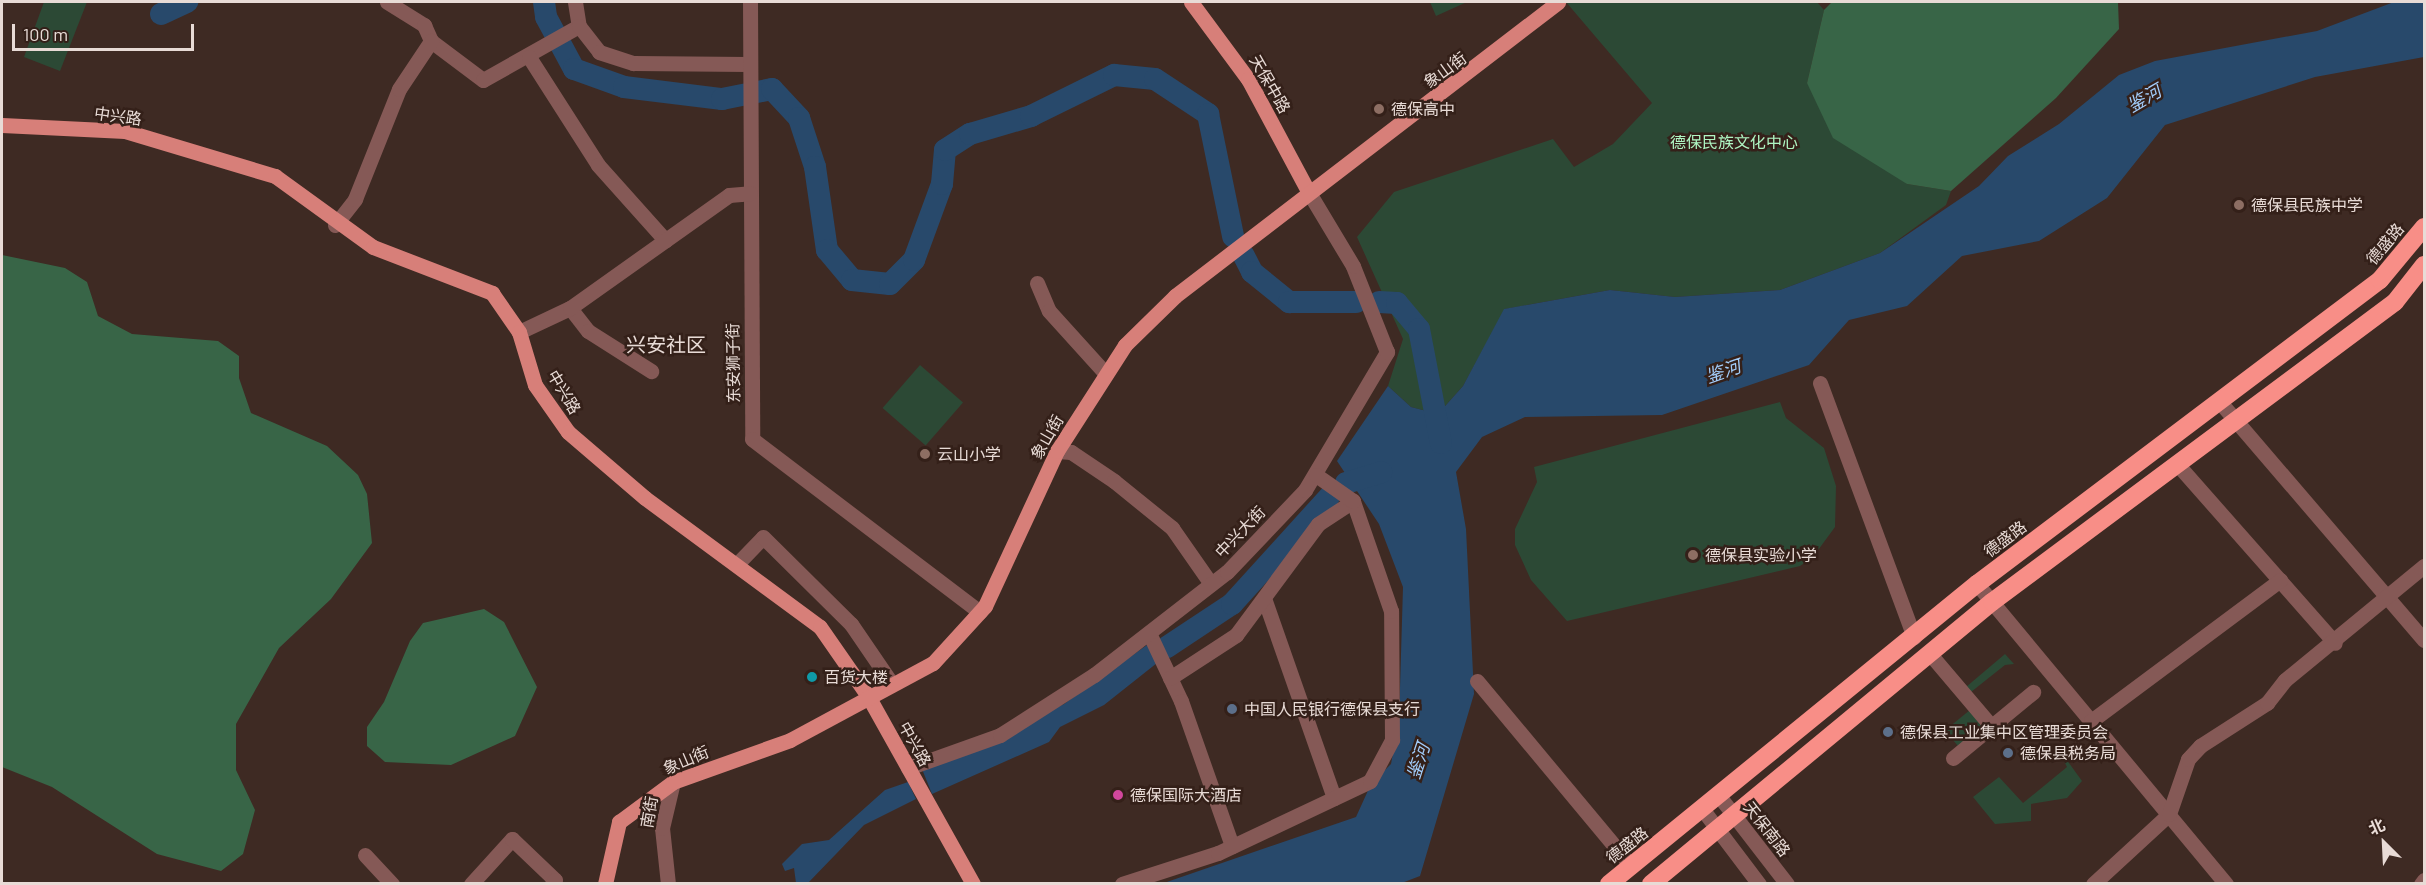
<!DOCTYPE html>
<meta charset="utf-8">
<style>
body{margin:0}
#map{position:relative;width:2426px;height:885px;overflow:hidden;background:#3e2a23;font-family:Barlow,"Noto Sans SC",sans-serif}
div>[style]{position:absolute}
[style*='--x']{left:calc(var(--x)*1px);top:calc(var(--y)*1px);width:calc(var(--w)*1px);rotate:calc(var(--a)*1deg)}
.green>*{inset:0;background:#2c4935;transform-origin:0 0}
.forest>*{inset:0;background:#386547}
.water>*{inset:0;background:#28496b}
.river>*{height:22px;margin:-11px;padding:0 11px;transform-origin:11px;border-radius:11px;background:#28496b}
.minor>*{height:15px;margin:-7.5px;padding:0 7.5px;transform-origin:7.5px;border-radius:7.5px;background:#855956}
.major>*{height:15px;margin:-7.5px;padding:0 7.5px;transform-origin:7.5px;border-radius:7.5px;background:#d77f79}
.highway>*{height:18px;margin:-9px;padding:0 9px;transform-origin:9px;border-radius:9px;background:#f88e87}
.dots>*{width:16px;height:16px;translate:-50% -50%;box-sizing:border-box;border:3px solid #342019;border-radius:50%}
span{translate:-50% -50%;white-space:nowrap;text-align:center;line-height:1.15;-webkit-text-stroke:5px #342019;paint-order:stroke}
.street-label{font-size:16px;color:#e8dbd6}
.poi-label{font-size:16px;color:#e8dbd6}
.left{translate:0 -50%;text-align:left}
.park-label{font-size:16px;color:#aef5c2}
.water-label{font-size:18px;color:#a2cdfb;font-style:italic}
.quarter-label{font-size:20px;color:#e8dbd6}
.frame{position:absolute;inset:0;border:3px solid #e8dbd6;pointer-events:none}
.north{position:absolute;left:2354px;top:813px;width:60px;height:60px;-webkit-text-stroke:4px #342019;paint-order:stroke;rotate:336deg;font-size:16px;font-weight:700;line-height:24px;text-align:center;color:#e8dbd6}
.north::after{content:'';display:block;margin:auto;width:21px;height:27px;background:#e8dbd6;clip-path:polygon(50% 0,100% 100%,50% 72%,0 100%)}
.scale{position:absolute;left:12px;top:24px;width:182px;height:27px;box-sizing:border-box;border:3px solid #e8dbd6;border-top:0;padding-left:8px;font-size:18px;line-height:21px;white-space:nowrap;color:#e8dbd6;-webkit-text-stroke:4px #342019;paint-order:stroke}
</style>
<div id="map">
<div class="green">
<i style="clip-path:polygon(44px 2px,87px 2px,60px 71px,24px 57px)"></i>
<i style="clip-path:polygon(1430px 2px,1467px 2px,1436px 16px)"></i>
<i style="clip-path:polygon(1566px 2px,1817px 2px,1824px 10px,1807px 83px,1907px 184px,1951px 191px,1946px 205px,1880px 253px,1780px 290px,1675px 297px,1610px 290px,1505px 309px,1463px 386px,1438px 414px,1411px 407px,1388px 386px,1403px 339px,1357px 237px,1394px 192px,1553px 139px,1574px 167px,1613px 144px,1652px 103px)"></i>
<i style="left:920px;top:365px;width:57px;height:57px;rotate:41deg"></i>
<i style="clip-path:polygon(1780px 402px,1786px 418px,1824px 448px,1836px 486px,1835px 527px,1813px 557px,1800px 566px,1567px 621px,1531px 580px,1515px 545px,1515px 529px,1537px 482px,1534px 467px)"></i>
<i style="clip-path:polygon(2005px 654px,2014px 664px,2005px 665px,1971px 692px,1966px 687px)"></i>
<i style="left:1970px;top:710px;width:21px;height:32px;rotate:51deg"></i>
<i style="clip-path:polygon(2056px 745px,2082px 781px,2067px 798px,2031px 804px,2031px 821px,1995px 824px,1973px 797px,1999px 777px,2023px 803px,2067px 767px)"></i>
</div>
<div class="forest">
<i style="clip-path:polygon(1832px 2px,2118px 2px,2119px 29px,2056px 98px,1951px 191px,1907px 184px,1833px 138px,1807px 83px,1824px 10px)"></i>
<i style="clip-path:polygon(2px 255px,65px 268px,87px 282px,98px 316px,132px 334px,218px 341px,239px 356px,239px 378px,251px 413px,327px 446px,358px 475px,367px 494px,372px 543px,331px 599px,279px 648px,236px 724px,236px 770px,255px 810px,243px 854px,221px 871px,157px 854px,52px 787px,2px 767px)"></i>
<i style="clip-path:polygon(484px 609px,504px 622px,537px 687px,515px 736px,451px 765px,385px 762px,367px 746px,367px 727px,384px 702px,410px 641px,423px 623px)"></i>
</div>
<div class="water">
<i style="clip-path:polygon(2394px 2px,2424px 2px,2424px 57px,2315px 77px,2165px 125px,2107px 198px,2039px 241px,1962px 256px,1907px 306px,1849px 320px,1809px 365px,1662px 415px,1525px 417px,1482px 437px,1456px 472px,1466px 529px,1474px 694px,1420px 876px,1399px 884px,1161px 884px,1356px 817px,1371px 784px,1391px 764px,1399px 721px,1403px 587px,1379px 524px,1337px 461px,1388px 386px,1411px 407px,1438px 414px,1463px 386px,1504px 309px,1610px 290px,1675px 297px,1780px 290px,1880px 253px,1979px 186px,2008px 156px,2059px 124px,2119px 75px,2155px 61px,2317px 31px)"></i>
<i style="clip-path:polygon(1147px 645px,1157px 663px,1104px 705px,1060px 727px,1049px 742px,932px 794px,922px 769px,1064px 704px)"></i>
<i style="clip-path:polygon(908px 782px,916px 799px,864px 825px,808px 883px,796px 883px,794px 868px,785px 871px,782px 864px,802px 844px,829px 840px,885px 790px)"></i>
</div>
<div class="river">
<i style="--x:544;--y:2;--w:15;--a:82"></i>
<i style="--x:546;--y:17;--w:59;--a:61.7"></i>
<i style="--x:574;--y:69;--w:53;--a:19.8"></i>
<i style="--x:624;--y:87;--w:99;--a:7"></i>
<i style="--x:722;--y:99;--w:51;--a:-11.3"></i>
<i style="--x:772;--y:89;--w:40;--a:47"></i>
<i style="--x:799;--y:118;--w:52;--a:71.9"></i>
<i style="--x:815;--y:167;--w:84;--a:81.8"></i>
<i style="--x:827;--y:250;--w:39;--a:50"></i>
<i style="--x:852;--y:280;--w:38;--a:6"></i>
<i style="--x:890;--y:284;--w:34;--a:-45"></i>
<i style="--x:914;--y:260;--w:81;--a:-69.8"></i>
<i style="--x:942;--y:184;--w:34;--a:-85"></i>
<i style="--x:945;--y:150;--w:30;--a:-33"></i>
<i style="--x:970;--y:134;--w:64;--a:-16.4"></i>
<i style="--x:1031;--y:116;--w:93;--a:-26.3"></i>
<i style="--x:1114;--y:75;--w:41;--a:5.6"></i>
<i style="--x:1155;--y:79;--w:64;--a:33.4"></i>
<i style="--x:1208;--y:114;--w:125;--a:78.4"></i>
<i style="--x:161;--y:14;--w:29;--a:-25"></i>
<i style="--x:1244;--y:256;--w:18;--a:63"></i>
<i style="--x:1252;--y:272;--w:48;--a:39"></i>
<i style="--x:1289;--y:302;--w:67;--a:0"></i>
<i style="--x:1379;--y:302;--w:18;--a:3"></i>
<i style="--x:1397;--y:303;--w:34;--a:50"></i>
<i style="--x:1419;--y:329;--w:116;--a:79.1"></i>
<i style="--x:1346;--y:483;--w:37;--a:-17"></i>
<i style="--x:1167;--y:647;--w:78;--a:-33.5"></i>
<i style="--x:1232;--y:604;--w:144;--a:-47.8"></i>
</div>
<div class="minor">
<i style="--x:387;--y:2;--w:44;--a:31.9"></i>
<i style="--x:424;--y:25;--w:17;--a:66"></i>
<i style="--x:431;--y:41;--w:65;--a:36.9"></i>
<i style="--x:483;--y:80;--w:110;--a:-29.4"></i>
<i style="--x:575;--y:2;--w:24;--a:81"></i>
<i style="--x:579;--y:26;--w:33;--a:52"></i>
<i style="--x:599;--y:52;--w:36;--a:18"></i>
<i style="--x:633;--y:63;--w:115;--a:0.5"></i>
<i style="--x:750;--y:2;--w:437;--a:89.7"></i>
<i style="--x:752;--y:439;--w:286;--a:37.2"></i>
<i style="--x:529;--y:57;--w:128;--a:57.4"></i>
<i style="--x:598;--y:165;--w:101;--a:48.2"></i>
<i style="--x:335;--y:225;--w:33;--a:-52"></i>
<i style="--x:355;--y:199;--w:118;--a:-68.2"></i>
<i style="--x:399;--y:89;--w:58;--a:-56.3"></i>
<i style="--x:1037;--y:283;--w:30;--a:67"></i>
<i style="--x:1049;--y:311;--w:85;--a:47.9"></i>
<i style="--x:570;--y:308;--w:29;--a:52"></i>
<i style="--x:588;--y:331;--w:75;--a:32.4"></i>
<i style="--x:519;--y:332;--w:56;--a:-25.2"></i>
<i style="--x:570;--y:308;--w:195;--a:-35.4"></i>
<i style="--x:729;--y:195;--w:21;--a:-5"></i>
<i style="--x:1820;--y:383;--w:271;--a:69.7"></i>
<i style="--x:2219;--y:401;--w:315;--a:49.4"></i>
<i style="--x:1057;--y:451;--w:14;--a:4"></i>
<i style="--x:1071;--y:452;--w:52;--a:34"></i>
<i style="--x:1114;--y:481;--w:75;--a:39"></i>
<i style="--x:1172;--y:528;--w:68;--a:55.1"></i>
<i style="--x:2178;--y:465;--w:237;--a:48.6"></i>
<i style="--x:737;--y:564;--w:37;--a:-46"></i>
<i style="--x:763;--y:537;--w:124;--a:44.7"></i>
<i style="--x:851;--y:624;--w:73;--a:55.7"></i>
<i style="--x:1977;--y:584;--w:390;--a:50.3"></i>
<i style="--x:1264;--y:598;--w:212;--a:70.7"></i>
<i style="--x:1149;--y:633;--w:75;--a:64.8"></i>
<i style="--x:1181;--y:701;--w:154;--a:70.6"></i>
<i style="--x:1930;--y:654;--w:94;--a:49.7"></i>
<i style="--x:1170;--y:678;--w:79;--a:-33.1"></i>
<i style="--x:1236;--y:635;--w:138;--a:-53.5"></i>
<i style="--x:1318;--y:524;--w:42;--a:-33.3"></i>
<i style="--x:1477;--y:681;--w:241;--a:50.2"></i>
<i style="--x:2091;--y:721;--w:236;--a:-36.7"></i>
<i style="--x:1953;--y:758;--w:104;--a:-39.5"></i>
<i style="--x:908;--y:768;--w:98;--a:-19.7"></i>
<i style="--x:1000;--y:735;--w:112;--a:-32.6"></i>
<i style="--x:1094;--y:675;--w:168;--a:-37.8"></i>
<i style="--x:1227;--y:572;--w:113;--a:-46.4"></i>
<i style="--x:1305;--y:490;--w:161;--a:-59.3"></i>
<i style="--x:1387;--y:352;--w:92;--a:-111.6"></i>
<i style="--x:1353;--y:266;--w:87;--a:-121"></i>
<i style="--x:1719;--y:796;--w:111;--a:52.3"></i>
<i style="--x:1703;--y:810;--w:93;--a:52.9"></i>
<i style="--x:365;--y:855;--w:40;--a:47"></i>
<i style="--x:471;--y:884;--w:61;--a:-47.7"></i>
<i style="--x:512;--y:839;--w:59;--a:43.6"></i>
<i style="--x:555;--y:880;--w:5;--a:127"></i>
<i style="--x:668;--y:884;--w:56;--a:-96.1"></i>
<i style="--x:662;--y:828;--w:47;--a:-76.6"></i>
<i style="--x:1122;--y:884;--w:101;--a:-17.9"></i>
<i style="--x:1218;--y:853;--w:168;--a:-25.3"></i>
<i style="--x:1370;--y:781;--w:47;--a:-61.8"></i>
<i style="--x:1392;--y:740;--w:129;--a:-90.4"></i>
<i style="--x:1391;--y:611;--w:116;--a:-109.1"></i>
<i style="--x:1353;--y:501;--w:45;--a:-144.9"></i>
<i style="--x:2093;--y:884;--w:103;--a:-42.6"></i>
<i style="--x:2169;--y:814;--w:58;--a:-70.9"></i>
<i style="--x:2188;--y:759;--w:18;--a:-47"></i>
<i style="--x:2200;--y:746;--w:80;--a:-32.7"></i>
<i style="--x:2267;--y:703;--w:29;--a:-52"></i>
<i style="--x:2285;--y:680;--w:180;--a:-39.4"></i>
<i style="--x:2421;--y:884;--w:5;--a:-53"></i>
</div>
<div class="major">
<i style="--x:1191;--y:2;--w:96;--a:53.5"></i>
<i style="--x:1248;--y:79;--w:127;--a:61.8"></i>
<i style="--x:2;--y:125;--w:123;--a:2.8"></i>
<i style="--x:125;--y:131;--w:157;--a:16.7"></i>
<i style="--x:275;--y:176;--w:121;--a:35.9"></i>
<i style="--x:373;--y:247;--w:128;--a:21.1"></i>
<i style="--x:492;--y:293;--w:47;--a:55.3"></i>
<i style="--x:519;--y:332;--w:55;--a:73.2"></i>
<i style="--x:535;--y:385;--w:57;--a:54.9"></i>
<i style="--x:568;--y:432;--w:101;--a:40.6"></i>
<i style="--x:645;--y:498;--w:217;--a:36.4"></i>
<i style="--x:820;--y:627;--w:84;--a:55.2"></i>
<i style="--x:868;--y:696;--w:215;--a:60.8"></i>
<i style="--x:605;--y:884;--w:64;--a:-77.3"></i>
<i style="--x:619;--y:822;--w:67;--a:-36.5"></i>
<i style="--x:673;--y:782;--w:124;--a:-19.7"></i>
<i style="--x:790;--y:740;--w:162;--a:-28.3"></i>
<i style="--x:933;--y:663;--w:77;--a:-47.6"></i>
<i style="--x:985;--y:606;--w:171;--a:-65.1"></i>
<i style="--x:1057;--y:451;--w:126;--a:-57.3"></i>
<i style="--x:1125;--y:345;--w:70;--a:-44.4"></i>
<i style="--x:1175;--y:296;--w:483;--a:-37.5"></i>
</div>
<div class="highway">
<i style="--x:1609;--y:884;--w:475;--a:-39.2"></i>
<i style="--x:1977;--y:584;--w:505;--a:-37.03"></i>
<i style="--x:2380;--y:280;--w:69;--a:-50.3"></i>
<i style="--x:1651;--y:884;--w:442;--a:-39.6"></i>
<i style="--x:1992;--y:602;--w:502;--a:-36.66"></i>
<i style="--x:2395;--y:302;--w:47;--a:-51.9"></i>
</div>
<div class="dots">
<i style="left:1379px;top:109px;background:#8d6e63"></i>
<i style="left:2239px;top:205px;background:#8d6e63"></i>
<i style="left:925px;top:454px;background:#8d6e63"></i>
<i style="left:1693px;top:555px;background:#8d6e63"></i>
<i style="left:812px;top:677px;background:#0f9aa8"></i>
<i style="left:1232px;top:709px;background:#5c6f8a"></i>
<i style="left:1888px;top:732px;background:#5c6f8a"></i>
<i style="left:2008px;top:753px;background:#5c6f8a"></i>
<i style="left:1118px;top:795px;background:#d1479c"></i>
</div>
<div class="street-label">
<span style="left:1445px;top:70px;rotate:-36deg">象山街</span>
<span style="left:1270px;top:84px;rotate:60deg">天保中路</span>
<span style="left:118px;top:116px;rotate:8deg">中兴路</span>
<span style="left:2385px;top:244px;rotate:-50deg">德盛路</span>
<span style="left:733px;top:363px;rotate:-91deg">东安狮子街</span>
<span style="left:564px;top:392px;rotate:59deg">中兴路</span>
<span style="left:1047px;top:437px;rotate:-60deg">象山街</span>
<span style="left:1240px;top:532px;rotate:-46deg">中兴大街</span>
<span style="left:2005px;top:539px;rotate:-37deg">德盛路</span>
<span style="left:915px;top:744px;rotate:61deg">中兴路</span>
<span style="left:686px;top:760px;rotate:-23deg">象山街</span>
<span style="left:649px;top:812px;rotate:-80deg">南街</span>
<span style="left:1767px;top:829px;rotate:52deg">天保南路</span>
<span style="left:1627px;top:845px;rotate:-38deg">德盛路</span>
</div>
<div class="poi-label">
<span class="left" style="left:1391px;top:109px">德保高中</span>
<span class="left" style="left:2251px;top:205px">德保县民族中学</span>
<span class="left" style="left:937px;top:454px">云山小学</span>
<span class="left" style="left:1705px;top:555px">德保县实验小学</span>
<span class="left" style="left:824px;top:677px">百货大楼</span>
<span class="left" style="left:1244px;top:709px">中国人民银行德保县支行</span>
<span class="left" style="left:1900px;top:732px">德保县工业集中区管理委员会</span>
<span class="left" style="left:2020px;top:753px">德保县税务局</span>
<span class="left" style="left:1130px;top:795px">德保国际大酒店</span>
</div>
<div class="park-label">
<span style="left:1734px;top:142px">德保民族文化中心</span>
</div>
<div class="water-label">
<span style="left:2144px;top:98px;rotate:-30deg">鉴河</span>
<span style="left:1723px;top:371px;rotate:-19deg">鉴河</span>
<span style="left:1418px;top:761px;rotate:-72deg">鉴河</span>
</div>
<div class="quarter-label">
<span style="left:666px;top:344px">兴安社区</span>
</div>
<div class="frame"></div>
<div class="north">北</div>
<div class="scale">100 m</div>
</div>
